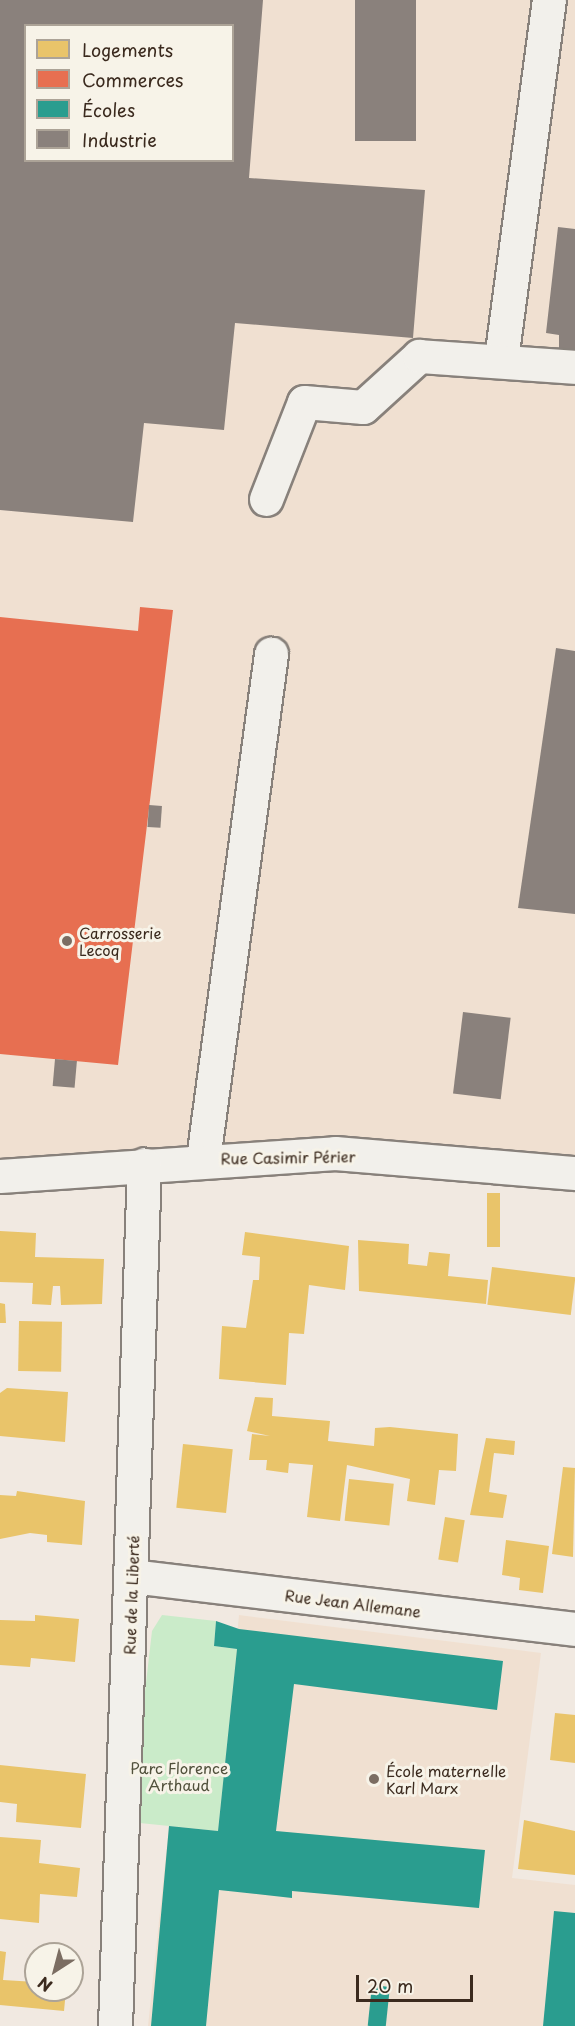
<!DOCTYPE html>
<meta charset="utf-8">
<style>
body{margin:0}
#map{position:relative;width:575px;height:2026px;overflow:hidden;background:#f1e9e1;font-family:"Playpen Sans",sans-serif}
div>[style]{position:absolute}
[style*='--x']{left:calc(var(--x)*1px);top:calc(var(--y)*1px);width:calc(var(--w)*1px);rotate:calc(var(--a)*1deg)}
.built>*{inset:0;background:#f0e0d1}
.green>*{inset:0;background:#caebc9}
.homes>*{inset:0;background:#e9c46a;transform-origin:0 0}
.shops>*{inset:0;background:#e76f51}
.schools>*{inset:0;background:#2a9d8f;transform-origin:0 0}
.industry>*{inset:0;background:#8a817c;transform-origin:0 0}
.roads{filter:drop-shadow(2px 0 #88817b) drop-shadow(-2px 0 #88817b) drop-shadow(0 2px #88817b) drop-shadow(0 -2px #88817b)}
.minor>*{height:33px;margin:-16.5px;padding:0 16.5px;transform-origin:16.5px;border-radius:16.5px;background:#f2f0eb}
.dots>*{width:16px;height:16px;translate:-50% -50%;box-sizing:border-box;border:3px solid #f7f3e8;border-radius:50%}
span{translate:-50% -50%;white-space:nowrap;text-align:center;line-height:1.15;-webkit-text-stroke:6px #f7f3e8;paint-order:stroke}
.poi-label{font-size:15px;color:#3b2a1e}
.left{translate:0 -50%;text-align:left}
.street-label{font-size:15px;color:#3b2a1e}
.park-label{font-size:15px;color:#51513c}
.legend{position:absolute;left:24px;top:24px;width:210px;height:138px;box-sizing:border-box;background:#f7f3e8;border:2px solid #aca397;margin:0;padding:8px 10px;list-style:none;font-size:18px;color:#3b2a1e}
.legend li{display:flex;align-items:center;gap:12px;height:30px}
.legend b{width:30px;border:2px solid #aca397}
.north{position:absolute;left:24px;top:1942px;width:60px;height:60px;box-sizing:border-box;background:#f7f3e8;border:2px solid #aca397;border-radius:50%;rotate:216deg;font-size:16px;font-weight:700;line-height:24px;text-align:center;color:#3b2a1e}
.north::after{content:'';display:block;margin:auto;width:21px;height:27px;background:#7b6d62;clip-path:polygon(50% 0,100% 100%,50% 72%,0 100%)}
.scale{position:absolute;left:356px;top:1975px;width:117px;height:27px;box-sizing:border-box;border:3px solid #3b2a1e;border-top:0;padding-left:8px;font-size:18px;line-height:21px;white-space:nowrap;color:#3b2a1e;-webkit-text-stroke:4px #f7f3e8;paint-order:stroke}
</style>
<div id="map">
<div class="built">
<i style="clip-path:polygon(evenodd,0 0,575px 0,575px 1173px,335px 1153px,0 1174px,0 0,26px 26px,232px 26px,232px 160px,26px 160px,26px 26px)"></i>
<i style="clip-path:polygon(239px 1615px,541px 1653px,512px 1878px,575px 1885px,575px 2026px,148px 2026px,169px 1826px,218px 1831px)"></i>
</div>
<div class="green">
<i style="clip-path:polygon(162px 1615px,216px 1621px,214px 1646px,237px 1649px,218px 1831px,130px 1822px,152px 1631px)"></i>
</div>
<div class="homes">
<i style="left:487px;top:1193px;width:13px;height:54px"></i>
<i style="clip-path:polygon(0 1231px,36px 1233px,35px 1257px,104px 1259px,102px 1304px,61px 1305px,60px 1286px,53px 1286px,51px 1305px,32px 1304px,33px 1283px,0 1282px)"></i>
<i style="clip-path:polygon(245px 1232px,349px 1246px,345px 1290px,309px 1285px,304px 1334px,289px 1333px,286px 1385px,219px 1379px,222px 1326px,246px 1328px,253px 1280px,259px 1280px,260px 1257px,242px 1255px)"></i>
<i style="clip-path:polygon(358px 1240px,409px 1244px,408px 1264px,427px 1266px,429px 1252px,450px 1254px,448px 1276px,488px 1280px,486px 1304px,359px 1291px)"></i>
<i style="left:492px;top:1267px;width:84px;height:38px;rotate:7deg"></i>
<i style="clip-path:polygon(0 1303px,5px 1304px,6px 1323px,0 1323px)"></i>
<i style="left:19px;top:1321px;width:43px;height:50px;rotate:1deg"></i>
<i style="clip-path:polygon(7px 1388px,68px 1392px,65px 1442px,0 1436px,0 1393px)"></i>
<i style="clip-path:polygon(255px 1397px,273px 1398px,272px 1416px,330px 1421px,328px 1441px,374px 1446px,375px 1428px,390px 1427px,458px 1434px,456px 1471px,439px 1470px,435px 1505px,407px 1501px,410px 1479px,347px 1465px,340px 1521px,307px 1517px,313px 1465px,289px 1463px,288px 1473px,266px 1470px,267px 1460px,249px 1460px,252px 1434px,270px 1436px,247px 1431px)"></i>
<i style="clip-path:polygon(486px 1438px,515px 1441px,514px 1455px,494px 1453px,493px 1460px,489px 1492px,507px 1495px,503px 1518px,470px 1515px)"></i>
<i style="left:183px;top:1444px;width:50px;height:64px;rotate:6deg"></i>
<i style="clip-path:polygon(563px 1467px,575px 1468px,573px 1557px,552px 1554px)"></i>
<i style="left:349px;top:1479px;width:45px;height:42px;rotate:6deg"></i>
<i style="clip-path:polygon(17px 1491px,85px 1501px,82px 1545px,47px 1542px,47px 1535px,30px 1533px,0 1539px,0 1495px,16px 1496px)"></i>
<i style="left:445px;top:1517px;width:20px;height:43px;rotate:9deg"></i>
<i style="clip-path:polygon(506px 1540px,549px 1546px,543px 1593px,519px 1590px,520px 1578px,502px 1575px)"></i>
<i style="clip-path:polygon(35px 1615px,79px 1619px,75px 1662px,31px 1658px,30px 1667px,0 1665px,0 1620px,35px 1621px)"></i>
<i style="clip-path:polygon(555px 1713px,575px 1715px,575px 1763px,550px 1760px)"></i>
<i style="clip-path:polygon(0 1765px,86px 1774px,81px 1828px,16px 1822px,17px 1804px,0 1802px)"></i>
<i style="clip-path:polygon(524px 1820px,575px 1831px,575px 1875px,518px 1869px)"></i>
<i style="clip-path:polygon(0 1837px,41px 1840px,39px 1863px,80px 1868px,77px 1897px,40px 1894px,39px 1923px,0 1919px)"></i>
<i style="clip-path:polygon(0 1951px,6px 1952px,3px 1980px,36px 1982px,36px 1990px,66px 1990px,64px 2011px,0 2005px)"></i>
</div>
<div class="shops">
<i style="clip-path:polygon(140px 607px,173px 610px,118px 1065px,0 1054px,0 617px,138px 631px)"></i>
</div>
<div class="schools">
<i style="clip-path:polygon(216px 1621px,239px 1629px,503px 1661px,497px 1710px,294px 1684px,276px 1831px,485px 1850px,479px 1908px,292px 1891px,292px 1898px,219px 1890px,206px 2026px,151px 2026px,169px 1826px,218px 1831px,237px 1649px,214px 1646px)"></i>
<i style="clip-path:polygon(554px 1911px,575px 1913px,575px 2026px,543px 2026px)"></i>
<i style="left:372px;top:1985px;width:18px;height:41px;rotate:6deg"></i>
</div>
<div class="industry">
<i style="clip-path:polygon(evenodd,0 0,263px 0,249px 178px,425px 190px,413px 338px,235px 323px,224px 430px,144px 423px,133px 522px,0 510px,0 0,26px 26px,232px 26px,232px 160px,26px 160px,26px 26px)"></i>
<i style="left:355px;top:0;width:61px;height:141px"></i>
<i style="clip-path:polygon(558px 227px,575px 229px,575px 355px,559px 353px,559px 335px,546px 333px)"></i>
<i style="clip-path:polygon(556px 648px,575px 651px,575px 914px,518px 908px)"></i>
<i style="left:149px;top:805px;width:13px;height:22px;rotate:4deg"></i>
<i style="left:463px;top:1012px;width:48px;height:82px;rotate:7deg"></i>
<i style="left:55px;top:1059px;width:22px;height:27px;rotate:5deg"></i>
</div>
<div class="roads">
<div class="minor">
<i style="--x:501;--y:359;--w:362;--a:-82.4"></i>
<i style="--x:266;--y:499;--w:104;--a:-68.6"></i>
<i style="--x:304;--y:402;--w:59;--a:4.8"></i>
<i style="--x:363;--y:407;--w:76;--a:-42.3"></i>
<i style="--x:419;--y:356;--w:156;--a:4"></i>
<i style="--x:203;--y:1159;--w:510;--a:-82.33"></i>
<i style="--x:0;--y:1176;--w:336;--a:-3.9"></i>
<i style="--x:335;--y:1153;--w:241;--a:4.8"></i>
<i style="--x:132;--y:1576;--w:446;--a:6.8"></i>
<i style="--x:115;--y:2026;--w:862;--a:-88.07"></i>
</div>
</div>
<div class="dots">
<i style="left:67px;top:941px;background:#7b6d62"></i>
<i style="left:374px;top:1779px;background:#7b6d62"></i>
</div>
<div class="poi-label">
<span class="left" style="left:79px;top:941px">Carrosserie<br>Lecoq</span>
<span class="left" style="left:386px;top:1779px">École maternelle<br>Karl Marx</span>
</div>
<div class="street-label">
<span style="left:288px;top:1157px;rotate:-1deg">Rue Casimir Périer</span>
<span style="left:131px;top:1595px;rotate:-88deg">Rue de la Liberté</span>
<span style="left:353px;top:1603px;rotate:7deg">Rue Jean Allemane</span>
</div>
<div class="park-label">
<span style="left:179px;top:1776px">Parc Florence<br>Arthaud</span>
</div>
<ul class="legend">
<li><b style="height:16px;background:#e9c46a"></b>Logements</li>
<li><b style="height:16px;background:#e76f51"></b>Commerces</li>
<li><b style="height:16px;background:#2a9d8f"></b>Écoles</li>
<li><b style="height:16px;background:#8a817c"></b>Industrie</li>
</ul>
<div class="north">N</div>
<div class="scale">20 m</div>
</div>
